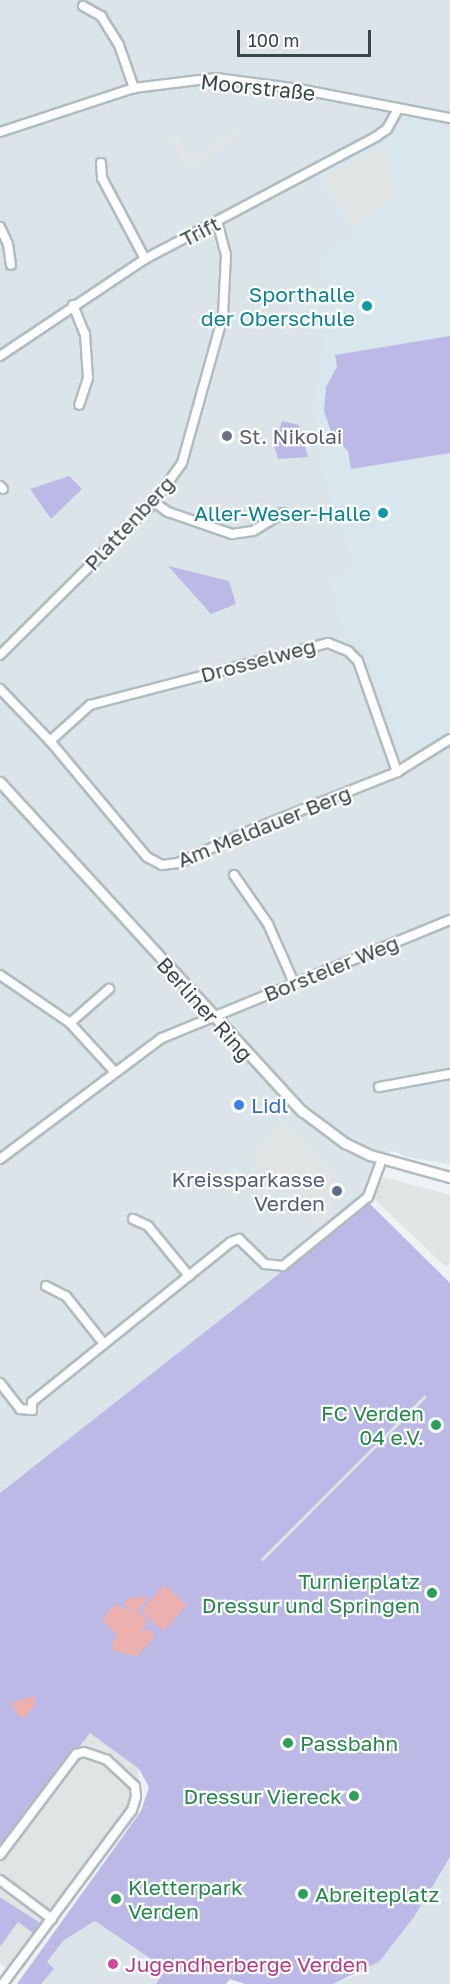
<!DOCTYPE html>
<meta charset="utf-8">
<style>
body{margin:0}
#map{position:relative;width:450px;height:1984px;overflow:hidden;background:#edf2f5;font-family:"Golos Text",sans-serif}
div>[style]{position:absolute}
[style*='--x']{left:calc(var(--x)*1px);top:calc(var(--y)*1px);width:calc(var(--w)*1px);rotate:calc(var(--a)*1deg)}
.residential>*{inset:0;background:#dbe5e9}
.education>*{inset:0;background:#d8e6ed}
.green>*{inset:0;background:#bcb9e6}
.parking>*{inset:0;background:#e0e4e4;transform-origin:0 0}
.water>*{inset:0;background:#ecb0af;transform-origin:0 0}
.roads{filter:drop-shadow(2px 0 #b0bcc0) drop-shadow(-2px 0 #b0bcc0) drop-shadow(0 2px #b0bcc0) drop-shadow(0 -2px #b0bcc0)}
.minor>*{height:8px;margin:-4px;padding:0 4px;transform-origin:4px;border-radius:4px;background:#fff}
.tertiary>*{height:9px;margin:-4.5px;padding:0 4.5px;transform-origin:4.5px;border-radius:4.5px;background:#fff}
.dots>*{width:16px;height:16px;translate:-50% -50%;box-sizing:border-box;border:3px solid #fff;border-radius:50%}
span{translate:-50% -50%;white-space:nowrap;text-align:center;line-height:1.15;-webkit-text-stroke:4.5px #fff;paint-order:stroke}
.street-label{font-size:21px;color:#3a4649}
.culture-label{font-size:21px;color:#0d838f}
.right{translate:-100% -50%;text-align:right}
.worship-label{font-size:21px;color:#5b616d}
.left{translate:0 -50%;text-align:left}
.shop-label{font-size:21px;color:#366cbe}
.service-label{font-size:21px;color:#4e5e75}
.leisure-label{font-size:21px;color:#27864d}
.hotel-label{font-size:21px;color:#b23c85}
.scale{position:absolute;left:237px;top:30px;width:134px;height:27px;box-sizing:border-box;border:3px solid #3a4649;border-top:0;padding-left:8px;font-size:18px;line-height:21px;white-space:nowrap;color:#3a4649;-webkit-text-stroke:4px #fff;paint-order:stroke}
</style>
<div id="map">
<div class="residential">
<i style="clip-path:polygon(0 0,450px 0,450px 1164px,407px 1157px,391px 1150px,369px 1203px,0 1493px)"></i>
<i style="clip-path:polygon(450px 1857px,450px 1984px,333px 1984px,358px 1975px,414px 1917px)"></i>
<i style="clip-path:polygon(95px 1921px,166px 1969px,156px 1984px,41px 1984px,54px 1969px,47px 1963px,64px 1940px)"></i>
</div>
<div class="education">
<i style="clip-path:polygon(412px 118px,450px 127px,450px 731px,405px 757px,364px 650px,343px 634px,328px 578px,353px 569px,317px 452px,313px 403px,331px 296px,313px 262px,353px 233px,316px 176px)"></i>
</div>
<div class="green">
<i style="clip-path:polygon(450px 336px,450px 453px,351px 469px,348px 451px,332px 434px,324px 411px,326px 387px,337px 367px,335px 355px)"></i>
<i style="clip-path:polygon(282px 421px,299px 425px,308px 457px,278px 459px,274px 446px)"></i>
<i style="clip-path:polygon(69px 476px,82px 489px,51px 519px,30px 489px)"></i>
<i style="clip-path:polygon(168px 566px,229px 581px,236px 604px,211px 614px)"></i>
<i style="clip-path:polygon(369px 1203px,450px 1283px,450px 1857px,414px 1917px,379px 1962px,333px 1984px,245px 1984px,230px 1979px,226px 1984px,156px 1984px,166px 1969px,95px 1921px,64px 1940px,47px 1962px,54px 1969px,41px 1984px,17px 1984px,141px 1811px,149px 1787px,139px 1769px,90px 1734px,0 1849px,0 1493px)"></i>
<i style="clip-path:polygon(0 1897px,41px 1923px,32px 1938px,18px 1923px,0 1947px)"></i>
</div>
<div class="parking">
<i style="clip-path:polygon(236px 129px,240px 136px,188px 170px,167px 136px,176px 131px,192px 159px)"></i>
<i style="clip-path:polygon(385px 143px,397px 197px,352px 226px,322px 178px)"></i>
<i style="clip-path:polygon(285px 1121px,340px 1180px,325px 1194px,335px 1206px,315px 1225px,254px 1160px,252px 1152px)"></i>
<i style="clip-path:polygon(383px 1177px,450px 1195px,450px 1263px,446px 1267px,373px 1198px)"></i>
<i style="left:425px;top:1395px;width:3px;height:232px;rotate:45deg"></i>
<i style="clip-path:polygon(90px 1733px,139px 1769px,138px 1795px,10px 1971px,0 1963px,0 1947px,18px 1922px,33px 1933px,31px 1939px,42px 1924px,0 1897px,0 1849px)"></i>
</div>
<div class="water">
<i style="left:164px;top:1585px;width:30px;height:35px;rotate:41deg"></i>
<i style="clip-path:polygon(149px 1597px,137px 1611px,148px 1621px,141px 1633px,151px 1629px,154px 1638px,137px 1656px,114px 1651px,112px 1644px,117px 1635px,102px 1620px,115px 1604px,132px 1612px,123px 1603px,130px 1598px)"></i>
<i style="clip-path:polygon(35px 1696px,35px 1705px,24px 1718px,17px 1715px,11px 1703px)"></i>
</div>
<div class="roads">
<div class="minor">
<i style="--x:83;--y:6;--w:21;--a:29"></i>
<i style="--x:101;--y:16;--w:34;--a:58"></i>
<i style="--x:119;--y:45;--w:46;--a:70.8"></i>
<i style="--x:0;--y:132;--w:141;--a:-18.2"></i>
<i style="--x:134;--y:88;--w:83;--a:-7"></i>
<i style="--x:216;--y:78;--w:84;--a:7.5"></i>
<i style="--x:299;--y:89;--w:154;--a:10.9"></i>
<i style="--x:101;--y:163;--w:15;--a:86"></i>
<i style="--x:102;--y:178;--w:92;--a:62"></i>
<i style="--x:0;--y:227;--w:19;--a:65"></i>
<i style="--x:8;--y:244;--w:21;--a:82"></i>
<i style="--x:73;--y:305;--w:31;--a:68"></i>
<i style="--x:85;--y:334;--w:44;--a:86.1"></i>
<i style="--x:88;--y:378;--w:28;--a:108"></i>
<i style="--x:0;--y:356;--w:174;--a:-33.8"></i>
<i style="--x:145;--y:259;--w:263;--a:-27.9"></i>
<i style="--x:377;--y:136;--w:12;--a:-35"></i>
<i style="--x:387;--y:129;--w:23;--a:-61"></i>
<i style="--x:0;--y:486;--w:4;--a:45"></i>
<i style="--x:154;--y:502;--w:17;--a:36"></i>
<i style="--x:168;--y:512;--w:68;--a:19"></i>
<i style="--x:232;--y:534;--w:21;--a:-8"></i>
<i style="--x:253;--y:531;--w:35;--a:-31"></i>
<i style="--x:0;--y:655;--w:217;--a:-44.8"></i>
<i style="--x:154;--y:502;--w:48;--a:-54.3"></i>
<i style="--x:182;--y:463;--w:153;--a:-74.4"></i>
<i style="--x:223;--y:316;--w:61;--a:-87.2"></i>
<i style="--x:226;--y:255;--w:34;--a:-105"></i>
<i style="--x:0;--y:689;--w:72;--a:46.1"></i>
<i style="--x:50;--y:741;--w:151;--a:50.1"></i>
<i style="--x:147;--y:857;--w:17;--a:28"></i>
<i style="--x:162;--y:865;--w:16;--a:-7"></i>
<i style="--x:178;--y:863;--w:83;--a:-24.1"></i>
<i style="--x:254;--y:829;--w:154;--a:-21.7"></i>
<i style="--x:397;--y:772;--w:62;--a:-31.9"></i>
<i style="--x:50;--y:741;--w:54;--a:-42"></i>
<i style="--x:90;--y:705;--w:246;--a:-14.6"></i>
<i style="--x:328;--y:643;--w:22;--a:22"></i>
<i style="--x:348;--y:651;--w:14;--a:45"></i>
<i style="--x:358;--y:661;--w:118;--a:70.6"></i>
<i style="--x:234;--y:875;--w:60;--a:55.2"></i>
<i style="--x:268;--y:924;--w:64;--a:66.2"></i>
<i style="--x:0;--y:975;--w:85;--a:34.4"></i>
<i style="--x:70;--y:1023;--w:65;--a:47.5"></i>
<i style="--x:70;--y:1023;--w:52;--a:-41.1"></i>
<i style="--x:379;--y:1087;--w:72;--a:-10.4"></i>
<i style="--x:0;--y:1159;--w:202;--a:-36.8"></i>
<i style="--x:162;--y:1038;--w:311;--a:-22.3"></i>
<i style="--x:133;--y:1219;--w:17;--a:25"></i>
<i style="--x:148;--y:1226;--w:65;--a:50.6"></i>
<i style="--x:46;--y:1286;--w:22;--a:27"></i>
<i style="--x:66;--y:1296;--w:61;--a:51.6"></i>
<i style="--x:0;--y:1383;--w:33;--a:52"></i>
<i style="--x:20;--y:1409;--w:12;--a:5"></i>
<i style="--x:32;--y:1410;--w:8;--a:-90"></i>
<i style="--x:32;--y:1402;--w:255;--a:-38.8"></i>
<i style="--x:231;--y:1242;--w:9;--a:-21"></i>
<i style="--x:239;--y:1239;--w:36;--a:44"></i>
<i style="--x:265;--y:1264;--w:18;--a:6"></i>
<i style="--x:283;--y:1266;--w:109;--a:-39.1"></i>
<i style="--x:368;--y:1197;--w:40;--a:-69.8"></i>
<i style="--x:0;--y:1855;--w:126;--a:-53"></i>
<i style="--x:76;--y:1754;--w:8;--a:-14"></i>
<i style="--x:84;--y:1752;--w:24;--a:19"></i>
<i style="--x:107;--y:1760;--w:38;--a:43"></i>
<i style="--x:135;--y:1786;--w:11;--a:85"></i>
<i style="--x:136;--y:1797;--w:14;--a:107"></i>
<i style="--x:132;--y:1810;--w:217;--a:126.6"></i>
<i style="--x:0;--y:1880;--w:65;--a:36.9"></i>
</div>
<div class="tertiary">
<i style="--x:0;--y:782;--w:447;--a:47.5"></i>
<i style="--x:302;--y:1111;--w:54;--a:36.7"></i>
<i style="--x:345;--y:1143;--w:28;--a:26"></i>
<i style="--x:370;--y:1155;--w:83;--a:15.4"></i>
</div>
</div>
<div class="dots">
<i style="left:367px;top:306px;background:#0f9aa8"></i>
<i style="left:227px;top:436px;background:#6b7280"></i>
<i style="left:383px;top:513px;background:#0f9aa8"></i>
<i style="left:239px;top:1105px;background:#3f7fe0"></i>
<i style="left:337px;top:1191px;background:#5c6f8a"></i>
<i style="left:436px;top:1425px;background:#2e9e5b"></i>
<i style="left:432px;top:1593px;background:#2e9e5b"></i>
<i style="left:288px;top:1743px;background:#2e9e5b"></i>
<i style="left:354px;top:1796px;background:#2e9e5b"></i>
<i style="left:303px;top:1894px;background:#2e9e5b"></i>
<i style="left:116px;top:1899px;background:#2e9e5b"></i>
<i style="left:113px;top:1964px;background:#d1479c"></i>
</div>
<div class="street-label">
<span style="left:258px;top:87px;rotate:6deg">Moorstraße</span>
<span style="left:200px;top:231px;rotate:-27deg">Trift</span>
<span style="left:129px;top:523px;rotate:-47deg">Plattenberg</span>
<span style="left:258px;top:660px;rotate:-15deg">Drosselweg</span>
<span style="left:264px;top:826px;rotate:-22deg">Am Meldauer Berg</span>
<span style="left:331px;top:968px;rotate:-22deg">Borsteler Weg</span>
<span style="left:205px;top:1009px;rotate:48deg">Berliner Ring</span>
</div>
<div class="culture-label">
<span class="right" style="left:355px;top:306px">Sporthalle<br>der Oberschule</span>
<span class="right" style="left:371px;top:513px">Aller-Weser-Halle</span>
</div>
<div class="worship-label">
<span class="left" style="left:239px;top:436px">St. Nikolai</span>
</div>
<div class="shop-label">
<span class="left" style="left:251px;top:1105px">Lidl</span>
</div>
<div class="service-label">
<span class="right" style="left:325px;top:1191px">Kreissparkasse<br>Verden</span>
</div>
<div class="leisure-label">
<span class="right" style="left:424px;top:1425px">FC Verden<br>04 e.V.</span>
<span class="right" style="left:420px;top:1593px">Turnierplatz<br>Dressur und Springen</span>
<span class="left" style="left:300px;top:1743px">Passbahn</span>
<span class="right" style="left:342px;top:1796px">Dressur Viereck</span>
<span class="left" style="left:128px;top:1899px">Kletterpark<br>Verden</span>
<span class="left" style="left:315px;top:1894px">Abreiteplatz</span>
</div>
<div class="hotel-label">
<span class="left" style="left:125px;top:1964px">Jugendherberge Verden</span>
</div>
<div class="scale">100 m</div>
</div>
